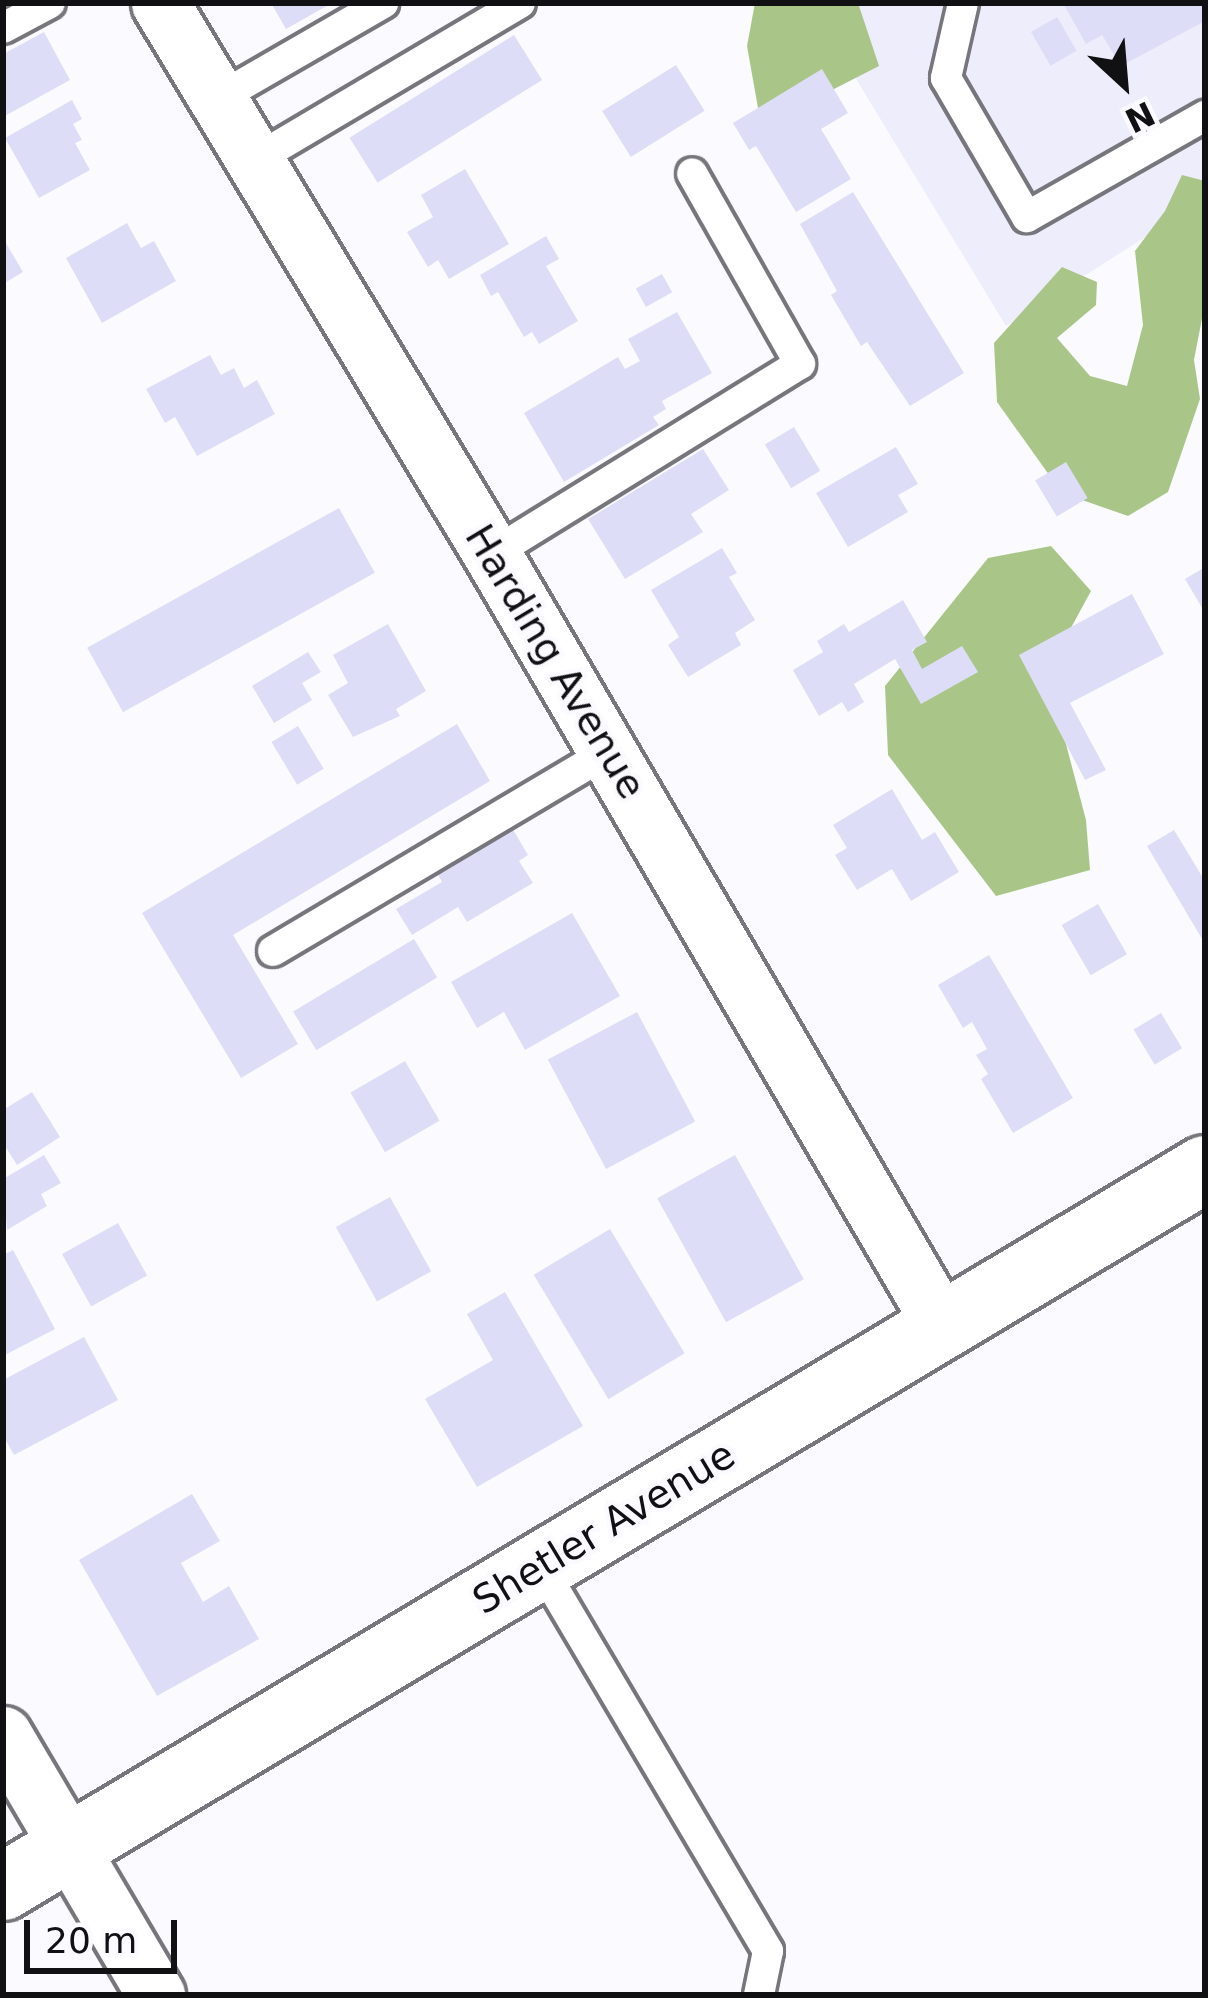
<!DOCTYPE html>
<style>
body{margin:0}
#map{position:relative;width:1208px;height:1998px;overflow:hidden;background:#fbfbff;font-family:"DejaVu Sans",sans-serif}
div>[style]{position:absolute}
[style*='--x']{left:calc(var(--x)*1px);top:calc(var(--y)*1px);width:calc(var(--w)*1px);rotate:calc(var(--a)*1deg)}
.built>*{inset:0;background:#ededfb}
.forest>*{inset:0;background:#a9c688}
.building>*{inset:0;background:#ddddf7;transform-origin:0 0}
.roads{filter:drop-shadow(3px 0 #76767c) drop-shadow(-3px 0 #76767c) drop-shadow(0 3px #76767c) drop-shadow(0 -3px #76767c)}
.lane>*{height:30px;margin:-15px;padding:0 15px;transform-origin:15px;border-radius:15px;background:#fff}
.street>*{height:57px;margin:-28.5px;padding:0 28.5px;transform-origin:28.5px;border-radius:28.5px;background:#fff}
.secondary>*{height:66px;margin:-33px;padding:0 33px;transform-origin:33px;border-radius:33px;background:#fff}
span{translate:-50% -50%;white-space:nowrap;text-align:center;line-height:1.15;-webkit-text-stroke:9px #fbfbff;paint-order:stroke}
.street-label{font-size:39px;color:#111113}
.frame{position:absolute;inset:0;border:6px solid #111113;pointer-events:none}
.north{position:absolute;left:1064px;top:24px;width:120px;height:120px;-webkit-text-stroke:9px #fbfbff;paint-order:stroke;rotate:154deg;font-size:33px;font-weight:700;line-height:48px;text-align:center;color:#111113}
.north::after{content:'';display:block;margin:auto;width:42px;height:54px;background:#111113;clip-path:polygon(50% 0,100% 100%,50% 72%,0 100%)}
.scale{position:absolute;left:24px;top:1920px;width:153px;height:54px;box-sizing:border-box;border:6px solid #111113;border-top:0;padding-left:15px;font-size:36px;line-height:42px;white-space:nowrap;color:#111113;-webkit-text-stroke:9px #fbfbff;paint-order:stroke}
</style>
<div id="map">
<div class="built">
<i style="clip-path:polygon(810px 3px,1205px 3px,1205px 199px,1006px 326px)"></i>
</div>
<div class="forest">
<i style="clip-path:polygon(755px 3px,858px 3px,879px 66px,793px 110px,758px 108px,747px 46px)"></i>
<i style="clip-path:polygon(1182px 175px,1205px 181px,1205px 303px,1194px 360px,1200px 399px,1168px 492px,1128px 516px,1062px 493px,997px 402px,994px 343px,1062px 267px,1097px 282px,1096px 305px,1057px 338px,1090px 376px,1127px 386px,1143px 325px,1135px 251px,1165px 211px)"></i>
<i style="clip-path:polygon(1051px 546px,1091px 591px,1047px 672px,1086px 820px,1090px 870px,996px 896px,888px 755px,885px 686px,988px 558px)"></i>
</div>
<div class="building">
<i style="clip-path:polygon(271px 3px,332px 3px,286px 29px)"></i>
<i style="clip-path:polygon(1063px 3px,1205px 3px,1205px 21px,1121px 66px,1102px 35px,1086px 44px)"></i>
<i style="left:1057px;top:17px;width:39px;height:30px;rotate:60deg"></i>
<i style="clip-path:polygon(44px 32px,70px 80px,3px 117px,3px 54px)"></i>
<i style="left:514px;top:35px;width:53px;height:194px;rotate:58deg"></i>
<i style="left:676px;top:65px;width:54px;height:87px;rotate:58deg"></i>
<i style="clip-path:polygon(822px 69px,848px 113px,821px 129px,851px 179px,796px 212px,756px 146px,749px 150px,733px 123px)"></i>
<i style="clip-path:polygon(72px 100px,82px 119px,73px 124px,82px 140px,75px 143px,90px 170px,39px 198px,5px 138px)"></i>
<i style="clip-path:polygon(465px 169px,509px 244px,449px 279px,438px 260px,428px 267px,407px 232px,433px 217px,421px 195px)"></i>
<i style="clip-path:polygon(853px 192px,964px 373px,910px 406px,867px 342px,861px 346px,831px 295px,837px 291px,800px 224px)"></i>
<i style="clip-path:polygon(127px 223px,141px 248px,154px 241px,176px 281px,102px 323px,66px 258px)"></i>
<i style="clip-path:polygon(546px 236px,559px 259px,546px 266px,578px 321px,539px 344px,532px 332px,524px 337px,498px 292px,491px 296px,480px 275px)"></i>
<i style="clip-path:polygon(3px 238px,23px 272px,3px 284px)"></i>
<i style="left:662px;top:274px;width:21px;height:30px;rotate:61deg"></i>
<i style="clip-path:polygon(677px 312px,712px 373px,662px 401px,666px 409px,653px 417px,659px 425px,564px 482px,524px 413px,618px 357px,625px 369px,640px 361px,628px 339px)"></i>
<i style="clip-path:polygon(210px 355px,221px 375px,234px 368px,244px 388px,257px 380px,275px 414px,197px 456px,175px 417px,165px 423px,146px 389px)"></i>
<i style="left:794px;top:427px;width:51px;height:34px;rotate:59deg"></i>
<i style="clip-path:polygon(896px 447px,918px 484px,898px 495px,908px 512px,848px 547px,816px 493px)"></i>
<i style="clip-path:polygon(703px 449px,729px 490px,691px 514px,703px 532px,625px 579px,588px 519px)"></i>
<i style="left:1066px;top:462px;width:42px;height:36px;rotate:59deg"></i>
<i style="left:339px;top:508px;width:74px;height:288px;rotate:61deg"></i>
<i style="clip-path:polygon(722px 548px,737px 573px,729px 577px,755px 620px,735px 633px,741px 645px,688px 677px,668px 645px,679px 637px,651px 590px)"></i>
<i style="clip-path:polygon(1205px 567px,1205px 613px,1185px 579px)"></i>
<i style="clip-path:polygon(1132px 594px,1164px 654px,1070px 703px,1106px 770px,1085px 780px,1019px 655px)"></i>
<i style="clip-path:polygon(903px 600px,927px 642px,912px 650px,922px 669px,962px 646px,978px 672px,921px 704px,895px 659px,854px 684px,864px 702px,848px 712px,842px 702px,819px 716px,793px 670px,823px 652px,817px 641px,844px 624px,849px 632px)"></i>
<i style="clip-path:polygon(388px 624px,426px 691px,396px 709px,400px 716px,353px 737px,328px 695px,348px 683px,333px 655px)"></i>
<i style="clip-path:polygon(308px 652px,321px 672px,302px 683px,312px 700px,274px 723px,252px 686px)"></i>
<i style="clip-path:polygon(457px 724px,490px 781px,233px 935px,298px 1044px,241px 1078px,142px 913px)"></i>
<i style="left:298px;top:726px;width:50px;height:31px;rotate:59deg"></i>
<i style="clip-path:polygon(892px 789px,922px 840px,935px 832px,959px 872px,911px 901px,892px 869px,857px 890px,835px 855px,847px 848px,833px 825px)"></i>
<i style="clip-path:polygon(511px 826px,528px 855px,519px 861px,533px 883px,467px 922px,458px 907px,412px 935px,396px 909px,442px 882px,436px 871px)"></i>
<i style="clip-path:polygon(1174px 830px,1205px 881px,1205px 944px,1147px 846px)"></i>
<i style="left:1098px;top:904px;width:58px;height:42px;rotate:60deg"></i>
<i style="clip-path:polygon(572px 913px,620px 996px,525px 1050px,504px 1012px,477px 1028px,451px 982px)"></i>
<i style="left:414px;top:939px;width:45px;height:141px;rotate:59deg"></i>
<i style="clip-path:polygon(989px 955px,1073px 1098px,1013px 1133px,981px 1079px,988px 1074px,976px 1055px,987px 1049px,972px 1022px,963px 1028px,938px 985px)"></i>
<i style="left:637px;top:1012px;width:124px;height:101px;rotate:62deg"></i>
<i style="left:1161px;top:1013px;width:41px;height:32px;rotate:59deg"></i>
<i style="left:405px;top:1061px;width:69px;height:63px;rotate:60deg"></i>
<i style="clip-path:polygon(32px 1092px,60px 1137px,17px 1165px,3px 1143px,3px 1110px)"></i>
<i style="clip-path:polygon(44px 1155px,61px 1183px,41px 1194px,47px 1206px,7px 1230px,3px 1179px)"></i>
<i style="left:735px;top:1155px;width:142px;height:89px;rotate:61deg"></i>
<i style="left:390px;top:1197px;width:85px;height:62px;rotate:61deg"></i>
<i style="left:118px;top:1223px;width:60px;height:64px;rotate:61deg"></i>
<i style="left:610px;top:1229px;width:145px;height:89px;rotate:59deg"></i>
<i style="clip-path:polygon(13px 1250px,55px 1329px,3px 1356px,3px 1255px)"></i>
<i style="clip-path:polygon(505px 1292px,583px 1426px,477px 1487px,425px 1399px,493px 1360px,467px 1314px)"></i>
<i style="clip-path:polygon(84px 1337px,118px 1400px,14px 1455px,3px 1435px,3px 1380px)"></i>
<i style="clip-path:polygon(192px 1494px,220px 1541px,181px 1563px,203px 1602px,229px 1586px,259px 1639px,157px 1696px,79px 1560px)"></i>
</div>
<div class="roads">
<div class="lane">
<i style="--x:963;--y:3;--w:77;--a:102.8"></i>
<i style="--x:946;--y:78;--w:161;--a:59.8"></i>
<i style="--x:1027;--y:217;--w:205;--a:-29.6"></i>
<i style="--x:3;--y:28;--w:53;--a:-28"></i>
<i style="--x:217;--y:99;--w:192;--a:-30"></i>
<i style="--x:253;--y:161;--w:310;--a:-30.6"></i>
<i style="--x:492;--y:554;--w:362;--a:-31.7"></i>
<i style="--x:800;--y:364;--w:219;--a:-119.5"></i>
<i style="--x:273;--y:951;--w:390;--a:-30.7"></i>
<i style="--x:541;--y:1567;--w:446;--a:59.4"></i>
<i style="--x:768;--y:1951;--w:45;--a:101.6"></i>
</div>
<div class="street">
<i style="--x:160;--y:3;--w:643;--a:58.93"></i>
<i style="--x:492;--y:554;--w:893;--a:59.73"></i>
<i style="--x:3;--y:1735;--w:302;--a:59.5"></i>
</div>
<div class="secondary">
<i style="--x:3;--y:1887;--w:1400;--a:-30.85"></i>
</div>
</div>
<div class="street-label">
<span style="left:555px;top:662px;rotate:59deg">Harding Avenue</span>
<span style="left:604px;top:1528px;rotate:-31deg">Shetler Avenue</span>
</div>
<div class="frame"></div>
<div class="north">N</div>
<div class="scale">20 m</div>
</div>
